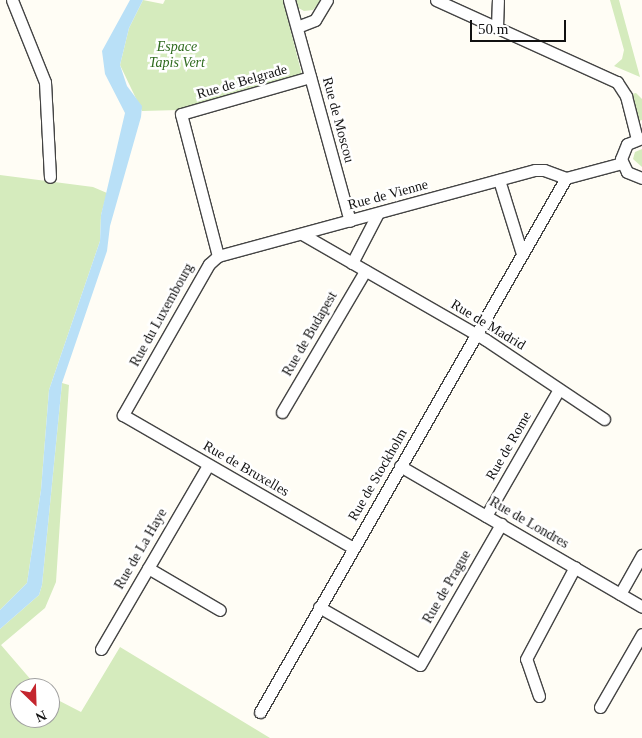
<!DOCTYPE html>
<style>
body{margin:0}
#map{position:relative;width:642px;height:738px;overflow:hidden;background:#fffdf5;font-family:"Times New Roman",serif}
div>[style]{position:absolute}
[style*='--x']{left:calc(var(--x)*1px);top:calc(var(--y)*1px);width:calc(var(--w)*1px);rotate:calc(var(--a)*1deg)}
.green>*{inset:0;background:#d5ebbd}
.water>*{inset:0;background:#b9e0f7}
.roads{filter:drop-shadow(1px 0 #444) drop-shadow(-1px 0 #444) drop-shadow(0 1px #444) drop-shadow(0 -1px #444)}
.street>*{height:11px;margin:-5.5px;padding:0 5.5px;transform-origin:5.5px;border-radius:5.5px;background:#fff}
span{translate:-50% -50%;white-space:nowrap;text-align:center;line-height:1.15;-webkit-text-stroke:5px #fff;paint-order:stroke}
.park-label{font-size:14px;color:#2f6b1f;font-style:italic}
.street-label{font-size:14px;color:#111}
.north{position:absolute;left:10px;top:678px;width:50px;height:50px;box-sizing:border-box;background:#fff;border:1px solid #a0a0a0;border-radius:50%;rotate:156deg;font-size:14px;font-weight:700;line-height:20px;text-align:center;color:#111}
.north::after{content:'';display:block;margin:auto;width:18px;height:22px;background:#c4262e;clip-path:polygon(50% 0,100% 100%,50% 72%,0 100%)}
.scale{position:absolute;left:470px;top:20px;width:96px;height:22px;box-sizing:border-box;border:2px solid #111;border-top:0;padding-left:6px;font-size:15px;line-height:18px;white-space:nowrap;color:#111;-webkit-text-stroke:4px #fff;paint-order:stroke}
</style>
<div id="map">
<div class="green">
<i style="clip-path:polygon(143px 0,163px 4px,165px 0,283px 0,302px 75px,179px 110px,142px 111px,120px 65px,129px 28px)"></i>
<i style="clip-path:polygon(293px 0,322px 0,313px 10px,304px 11px,295px 6px)"></i>
<i style="clip-path:polygon(610px 0,619px 0,640px 77px,614px 66px,622px 59px,624px 50px)"></i>
<i style="clip-path:polygon(636px 93px,642px 99px,642px 120px,639px 121px,632px 94px)"></i>
<i style="clip-path:polygon(642px 149px,642px 167px,633px 159px,635px 152px)"></i>
<i style="clip-path:polygon(0 175px,93px 187px,107px 193px,101px 215px,100px 241px,49px 390px,41px 490px,27px 583px,0 610px)"></i>
<i style="clip-path:polygon(62px 383px,69px 385px,56px 582px,45px 608px,1px 645px,38px 688px,20px 688px,20px 718px,50px 718px,50px 696px,81px 712px,120px 647px,270px 738px,0 738px,0 629px,39px 595px,42px 585px)"></i>
</div>
<div class="water">
<i style="clip-path:polygon(130px 0,143px 0,129px 28px,120px 65px,127px 86px,142px 106px,141px 117px,110px 226px,107px 251px,62px 383px,42px 585px,39px 595px,0 629px,0 610px,27px 583px,41px 490px,49px 390px,100px 241px,101px 215px,125px 113px,105px 74px,102px 51px)"></i>
</div>
<div class="roads">
<div class="street">
<i style="--x:12;--y:0;--w:88;--a:68.1"></i>
<i style="--x:45;--y:82;--w:95;--a:87"></i>
<i style="--x:289;--y:0;--w:229;--a:74.6"></i>
<i style="--x:436;--y:0;--w:199;--a:24.4"></i>
<i style="--x:617;--y:82;--w:17;--a:57"></i>
<i style="--x:626;--y:96;--w:44;--a:75.7"></i>
<i style="--x:297;--y:27;--w:19;--a:-21"></i>
<i style="--x:315;--y:20;--w:23;--a:-59"></i>
<i style="--x:497;--y:27;--w:27;--a:-88"></i>
<i style="--x:310;--y:77;--w:134;--a:164"></i>
<i style="--x:181;--y:114;--w:147;--a:75.4"></i>
<i style="--x:218;--y:256;--w:12;--a:138"></i>
<i style="--x:209;--y:264;--w:174;--a:119.7"></i>
<i style="--x:123;--y:415;--w:266;--a:30"></i>
<i style="--x:642;--y:138;--w:16;--a:158"></i>
<i style="--x:627;--y:144;--w:16;--a:112"></i>
<i style="--x:621;--y:159;--w:14;--a:65"></i>
<i style="--x:627;--y:172;--w:16;--a:22"></i>
<i style="--x:566;--y:178;--w:58;--a:-15"></i>
<i style="--x:499;--y:180;--w:77;--a:72.7"></i>
<i style="--x:302;--y:234;--w:212;--a:29.9"></i>
<i style="--x:486;--y:340;--w:142;--a:33.8"></i>
<i style="--x:218;--y:256;--w:328;--a:-15.2"></i>
<i style="--x:535;--y:170;--w:9;--a:0"></i>
<i style="--x:544;--y:170;--w:23;--a:20"></i>
<i style="--x:352;--y:263;--w:56;--a:-62.5"></i>
<i style="--x:282;--y:412;--w:164;--a:-59.5"></i>
<i style="--x:400;--y:466;--w:280;--a:30.2"></i>
<i style="--x:486;--y:516;--w:144;--a:-60.1"></i>
<i style="--x:148;--y:568;--w:83;--a:30.3"></i>
<i style="--x:620;--y:594;--w:45;--a:-60.6"></i>
<i style="--x:319;--y:607;--w:116;--a:29.9"></i>
<i style="--x:420;--y:665;--w:163;--a:-60.1"></i>
<i style="--x:101;--y:649;--w:213;--a:-59.8"></i>
<i style="--x:539;--y:696;--w:39;--a:-109"></i>
<i style="--x:526;--y:659;--w:104;--a:-62"></i>
<i style="--x:600;--y:707;--w:84;--a:-60.1"></i>
<i style="--x:260;--y:712;--w:615;--a:-60.19"></i>
</div>
</div>
<div class="park-label">
<span style="left:177px;top:55px">Espace<br>Tapis Vert</span>
</div>
<div class="street-label">
<span style="left:242px;top:82px;rotate:-16deg">Rue de Belgrade</span>
<span style="left:338px;top:120px;rotate:75deg">Rue de Moscou</span>
<span style="left:388px;top:195px;rotate:-15deg">Rue de Vienne</span>
<span style="left:162px;top:315px;rotate:-61deg">Rue du Luxembourg</span>
<span style="left:488px;top:325px;rotate:31deg">Rue de Madrid</span>
<span style="left:310px;top:334px;rotate:-60deg">Rue de Budapest</span>
<span style="left:509px;top:446px;rotate:-60deg">Rue de Rome</span>
<span style="left:246px;top:469px;rotate:30deg">Rue de Bruxelles</span>
<span style="left:378px;top:475px;rotate:-60deg">Rue de Stockholm</span>
<span style="left:529px;top:523px;rotate:30deg">Rue de Londres</span>
<span style="left:141px;top:549px;rotate:-60deg">Rue de La Haye</span>
<span style="left:447px;top:587px;rotate:-60deg">Rue de Prague</span>
</div>
<div class="north">N</div>
<div class="scale">50 m</div>
</div>
